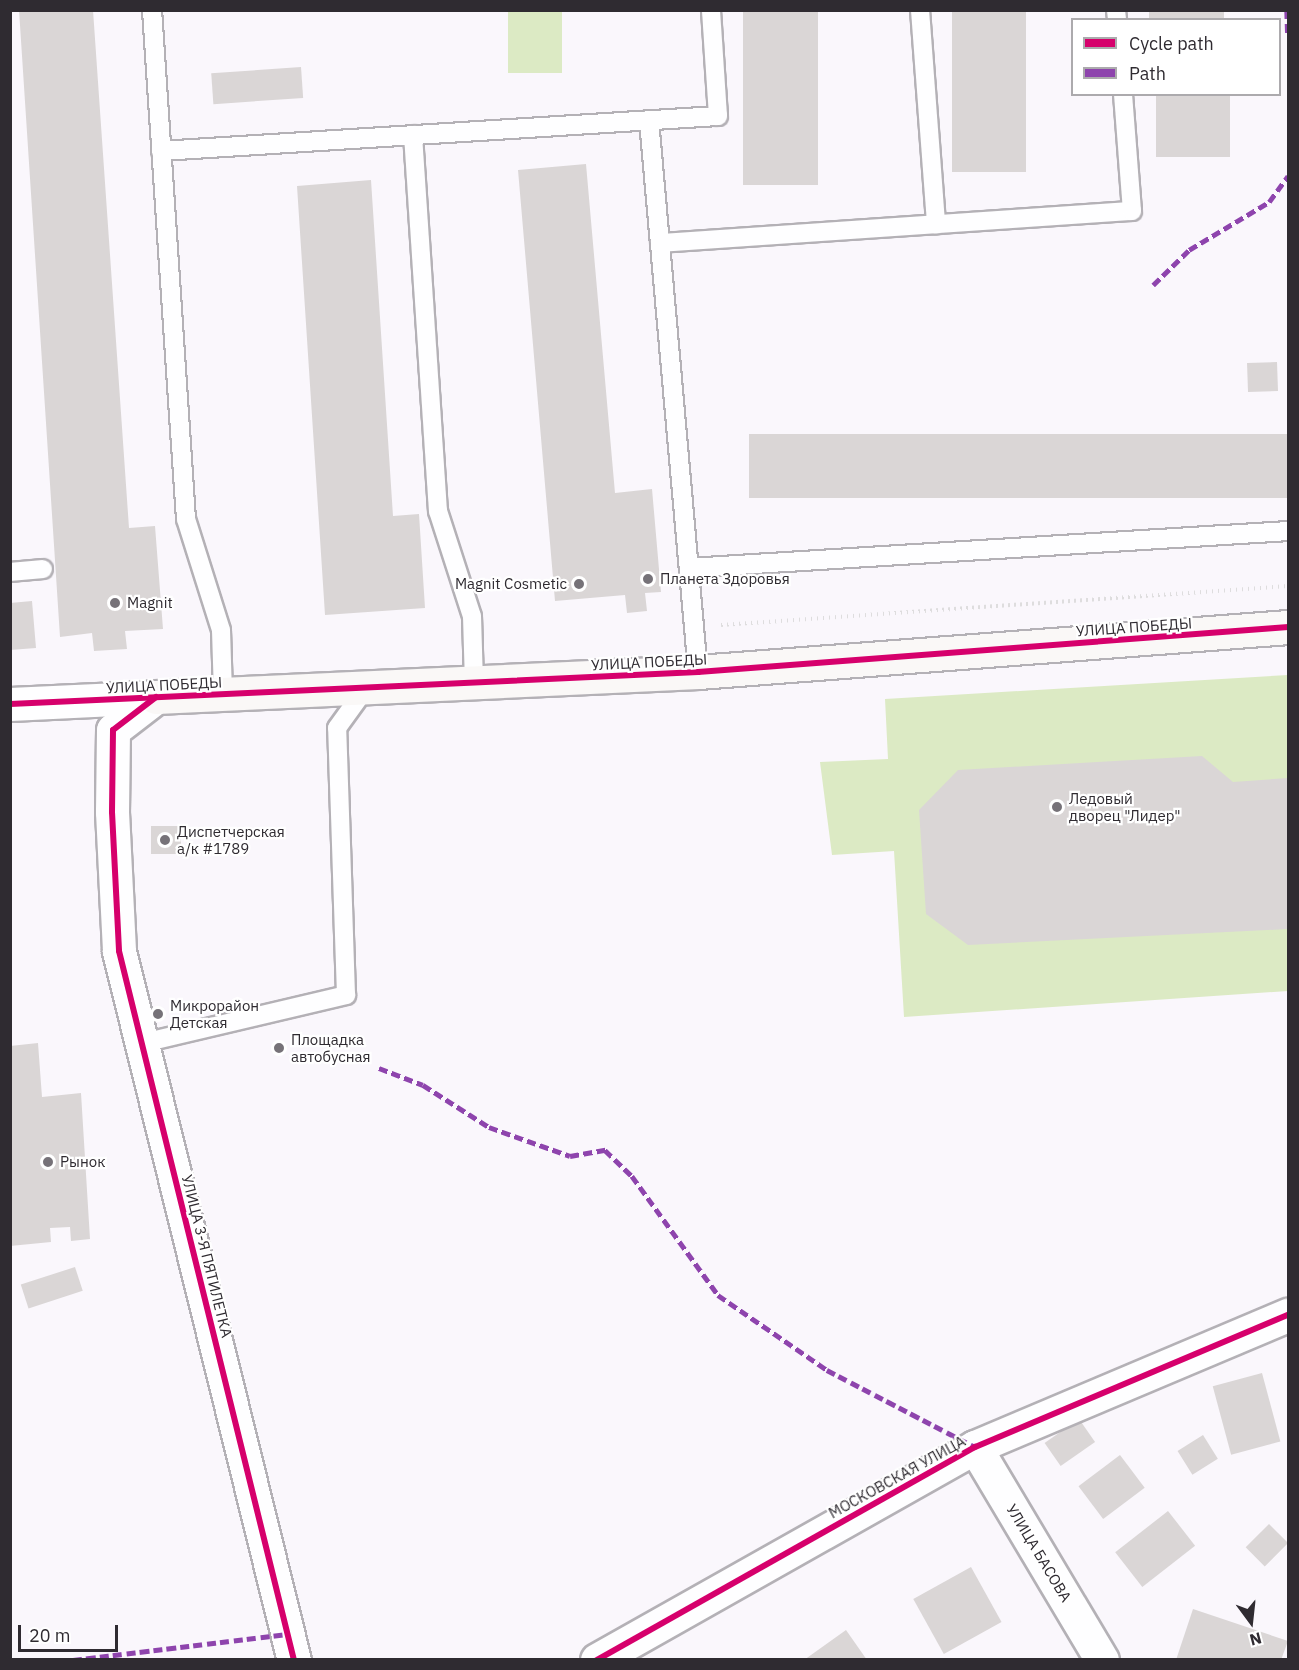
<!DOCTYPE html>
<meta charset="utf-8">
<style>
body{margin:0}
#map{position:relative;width:1299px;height:1670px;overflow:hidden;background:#faf7fc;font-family:"IBM Plex Sans",sans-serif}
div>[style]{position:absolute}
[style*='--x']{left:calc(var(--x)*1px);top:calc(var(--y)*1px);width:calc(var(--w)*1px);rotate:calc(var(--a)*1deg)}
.green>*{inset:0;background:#dceac4;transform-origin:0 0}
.building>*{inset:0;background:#dad6d6;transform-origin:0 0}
.path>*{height:4px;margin-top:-2px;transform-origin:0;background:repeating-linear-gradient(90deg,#deddde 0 1.5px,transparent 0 6px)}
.roads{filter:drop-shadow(2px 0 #b4b1b6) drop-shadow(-2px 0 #b4b1b6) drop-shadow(0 2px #b4b1b6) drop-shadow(0 -2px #b4b1b6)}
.lane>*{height:18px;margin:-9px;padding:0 9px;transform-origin:9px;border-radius:9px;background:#fefeff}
.street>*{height:33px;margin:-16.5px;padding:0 16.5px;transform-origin:16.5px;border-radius:16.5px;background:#fefeff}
.secondary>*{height:33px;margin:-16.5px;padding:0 16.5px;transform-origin:16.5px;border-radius:16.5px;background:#faf8f7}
.quiet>*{height:4.5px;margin-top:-2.25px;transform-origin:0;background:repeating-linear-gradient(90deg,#8e44ad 0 9px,transparent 0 13.5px)}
.cycleway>*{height:6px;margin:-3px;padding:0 3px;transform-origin:3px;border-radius:3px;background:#d6006c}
.dots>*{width:16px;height:16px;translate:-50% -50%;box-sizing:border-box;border:3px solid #fff;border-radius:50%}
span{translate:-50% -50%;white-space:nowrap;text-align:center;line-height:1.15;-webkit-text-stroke:4.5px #fff;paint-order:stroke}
.poi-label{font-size:15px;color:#2f2b31}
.left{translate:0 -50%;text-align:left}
.right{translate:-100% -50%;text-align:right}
.street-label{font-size:15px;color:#2f2b31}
.frame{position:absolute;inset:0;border:12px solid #2f2b31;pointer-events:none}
.legend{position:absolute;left:1071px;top:18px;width:210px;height:78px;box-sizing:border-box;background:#fff;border:2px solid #acaaad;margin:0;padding:8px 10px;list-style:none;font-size:18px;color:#2f2b31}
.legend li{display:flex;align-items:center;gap:12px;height:30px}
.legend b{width:30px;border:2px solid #acaaad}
.north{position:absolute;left:1221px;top:1592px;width:60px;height:60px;-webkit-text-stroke:4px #fff;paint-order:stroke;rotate:165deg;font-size:16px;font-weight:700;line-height:24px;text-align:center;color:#2f2b31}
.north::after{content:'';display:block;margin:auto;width:21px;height:27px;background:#2f2b31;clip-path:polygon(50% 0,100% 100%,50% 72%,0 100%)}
.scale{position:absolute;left:18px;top:1625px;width:100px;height:27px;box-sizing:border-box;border:3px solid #2f2b31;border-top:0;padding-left:8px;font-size:18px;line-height:21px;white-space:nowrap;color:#2f2b31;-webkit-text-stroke:4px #fff;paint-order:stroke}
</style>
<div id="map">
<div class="green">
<i style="left:508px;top:11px;width:54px;height:62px"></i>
<i style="clip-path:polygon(1288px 675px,1288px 991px,904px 1017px,894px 851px,832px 855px,820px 762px,888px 759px,885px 699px)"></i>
</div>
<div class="building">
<i style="clip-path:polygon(19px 10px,93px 10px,129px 528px,155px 526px,163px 629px,125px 631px,127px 649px,94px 651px,92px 633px,60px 637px)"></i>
<i style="left:743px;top:10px;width:75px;height:175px"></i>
<i style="left:952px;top:10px;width:74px;height:162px"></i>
<i style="left:1149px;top:10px;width:75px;height:10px"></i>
<i style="left:301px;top:67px;width:31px;height:90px;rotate:86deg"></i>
<i style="left:1156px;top:94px;width:74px;height:63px"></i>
<i style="clip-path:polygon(586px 164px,615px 493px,652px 489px,661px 592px,645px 593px,647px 611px,627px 613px,625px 595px,555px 601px,518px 170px)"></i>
<i style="clip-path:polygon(371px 180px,393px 516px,419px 514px,425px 608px,325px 615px,297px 186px)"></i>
<i style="left:1277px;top:362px;width:29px;height:30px;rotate:88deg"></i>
<i style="left:1288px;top:434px;width:64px;height:539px;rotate:90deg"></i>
<i style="clip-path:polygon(32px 601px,36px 648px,10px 650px,10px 603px)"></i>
<i style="clip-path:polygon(1202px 756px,1233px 782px,1288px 778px,1288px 929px,968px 945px,926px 914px,919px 810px,958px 770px)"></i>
<i style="left:151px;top:826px;width:30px;height:28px"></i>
<i style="clip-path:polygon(38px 1043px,42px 1097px,81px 1093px,90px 1239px,71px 1241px,70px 1227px,50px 1228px,51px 1242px,10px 1246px,10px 1046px)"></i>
<i style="left:75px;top:1267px;width:25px;height:57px;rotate:72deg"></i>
<i style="left:1262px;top:1373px;width:71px;height:51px;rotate:75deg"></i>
<i style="left:1079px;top:1419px;width:28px;height:42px;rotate:55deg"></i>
<i style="left:1203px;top:1435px;width:28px;height:30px;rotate:58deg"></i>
<i style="left:1120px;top:1455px;width:41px;height:52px;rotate:53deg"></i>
<i style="left:1168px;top:1511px;width:44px;height:67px;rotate:52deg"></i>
<i style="left:1269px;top:1524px;width:27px;height:33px;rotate:45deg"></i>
<i style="left:971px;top:1567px;width:63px;height:66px;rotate:61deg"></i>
<i style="clip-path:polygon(1193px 1609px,1288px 1641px,1281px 1660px,1176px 1660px)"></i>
<i style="clip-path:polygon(846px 1630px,867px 1660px,804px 1660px)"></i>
</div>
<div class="path">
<i style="--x:721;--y:625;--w:568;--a:-3.93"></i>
</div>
<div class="roads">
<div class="lane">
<i style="--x:152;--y:10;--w:510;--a:86.18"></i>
<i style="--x:186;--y:519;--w:116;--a:72.5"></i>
<i style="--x:221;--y:630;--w:64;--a:88.2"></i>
<i style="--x:920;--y:10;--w:215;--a:85.7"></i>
<i style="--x:1116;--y:10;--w:10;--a:84"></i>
<i style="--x:649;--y:120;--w:554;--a:84.93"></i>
<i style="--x:413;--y:135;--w:377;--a:86.2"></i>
<i style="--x:438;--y:511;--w:110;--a:72.1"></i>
<i style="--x:472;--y:616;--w:67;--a:88.3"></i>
<i style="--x:161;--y:151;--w:558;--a:-3.6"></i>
<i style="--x:718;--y:116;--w:106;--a:-93.8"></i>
<i style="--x:660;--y:243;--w:473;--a:-3.9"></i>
<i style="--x:1132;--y:211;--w:117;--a:-94.4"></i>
<i style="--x:689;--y:568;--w:600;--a:-3.53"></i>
<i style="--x:10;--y:572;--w:33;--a:-5"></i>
<i style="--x:139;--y:1044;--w:213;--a:-13.3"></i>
<i style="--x:346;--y:995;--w:267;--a:-91.9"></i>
<i style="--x:337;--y:728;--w:49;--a:-54.1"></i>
</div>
<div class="street">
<i style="--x:156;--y:697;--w:54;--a:142.5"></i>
<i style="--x:113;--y:730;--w:82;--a:90.7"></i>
<i style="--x:112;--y:812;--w:139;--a:87.1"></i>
<i style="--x:119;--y:951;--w:730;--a:76.14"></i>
<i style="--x:10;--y:704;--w:146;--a:-2.7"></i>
<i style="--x:975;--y:1447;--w:248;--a:59.2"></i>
<i style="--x:597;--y:1660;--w:434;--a:-29.4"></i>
<i style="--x:975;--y:1447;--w:340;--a:-22.9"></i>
</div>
<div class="secondary">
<i style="--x:156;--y:697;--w:543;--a:-2.64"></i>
<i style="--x:698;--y:672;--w:592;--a:-4.36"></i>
</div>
</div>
<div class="quiet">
<i style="--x:1287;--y:10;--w:24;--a:88"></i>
<i style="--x:1153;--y:285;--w:50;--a:-44.2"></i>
<i style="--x:1189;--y:250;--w:93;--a:-31"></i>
<i style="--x:1269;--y:202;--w:32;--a:-54"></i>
<i style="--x:379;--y:1068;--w:47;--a:21.1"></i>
<i style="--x:423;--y:1085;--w:78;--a:32.5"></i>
<i style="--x:489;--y:1127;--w:86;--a:19.7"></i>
<i style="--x:570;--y:1156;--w:36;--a:-10"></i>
<i style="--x:605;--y:1150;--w:37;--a:44"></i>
<i style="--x:632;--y:1176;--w:147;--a:54.1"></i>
<i style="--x:718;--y:1295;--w:132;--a:34.5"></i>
<i style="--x:827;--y:1370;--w:167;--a:27.5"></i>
<i style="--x:73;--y:1660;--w:216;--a:-6.9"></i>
</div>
<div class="cycleway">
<i style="--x:156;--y:697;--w:54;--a:142.5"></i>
<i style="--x:113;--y:730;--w:82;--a:90.7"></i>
<i style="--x:112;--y:812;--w:139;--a:87.1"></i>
<i style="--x:119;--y:951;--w:730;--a:76.14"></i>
<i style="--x:10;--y:704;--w:689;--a:-2.66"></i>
<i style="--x:698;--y:672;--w:592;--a:-4.36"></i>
<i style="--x:597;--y:1660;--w:434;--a:-29.4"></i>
<i style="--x:975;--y:1447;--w:340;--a:-22.9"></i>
</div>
<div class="dots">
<i style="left:648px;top:579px;background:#767278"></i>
<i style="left:579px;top:584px;background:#767278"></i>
<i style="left:115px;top:603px;background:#767278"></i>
<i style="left:1057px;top:807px;background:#767278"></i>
<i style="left:165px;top:840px;background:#767278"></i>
<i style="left:158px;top:1014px;background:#767278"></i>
<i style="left:279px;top:1048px;background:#767278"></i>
<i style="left:48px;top:1162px;background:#767278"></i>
</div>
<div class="poi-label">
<span class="left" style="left:660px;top:579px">Планета Здоровья</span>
<span class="right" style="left:567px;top:584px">Magnit Cosmetic</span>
<span class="left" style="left:127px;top:603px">Magnit</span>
<span class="left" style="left:1069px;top:807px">Ледовый<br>дворец "Лидер"</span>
<span class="left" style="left:177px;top:840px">Диспетчерская<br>а/к #1789</span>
<span class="left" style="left:170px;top:1014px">Микрорайон<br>Детская</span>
<span class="left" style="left:291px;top:1048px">Площадка<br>автобусная</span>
<span class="left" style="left:60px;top:1162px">Рынок</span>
</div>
<div class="street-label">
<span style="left:1134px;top:627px;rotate:-4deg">УЛИЦА ПОБЕДЫ</span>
<span style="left:649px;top:662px;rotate:-3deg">УЛИЦА ПОБЕДЫ</span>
<span style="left:164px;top:685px;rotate:-3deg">УЛИЦА ПОБЕДЫ</span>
<span style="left:207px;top:1256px;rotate:76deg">УЛИЦА 3-Я ПЯТИЛЕТКА</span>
<span style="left:897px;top:1477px;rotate:-29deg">МОСКОВСКАЯ УЛИЦА</span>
<span style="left:1039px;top:1553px;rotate:59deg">УЛИЦА БАСОВА</span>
</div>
<div class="frame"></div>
<ul class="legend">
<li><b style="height:8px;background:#d6006c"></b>Cycle path</li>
<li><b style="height:8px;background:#8e44ad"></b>Path</li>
</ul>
<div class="north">N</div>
<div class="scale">20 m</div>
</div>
